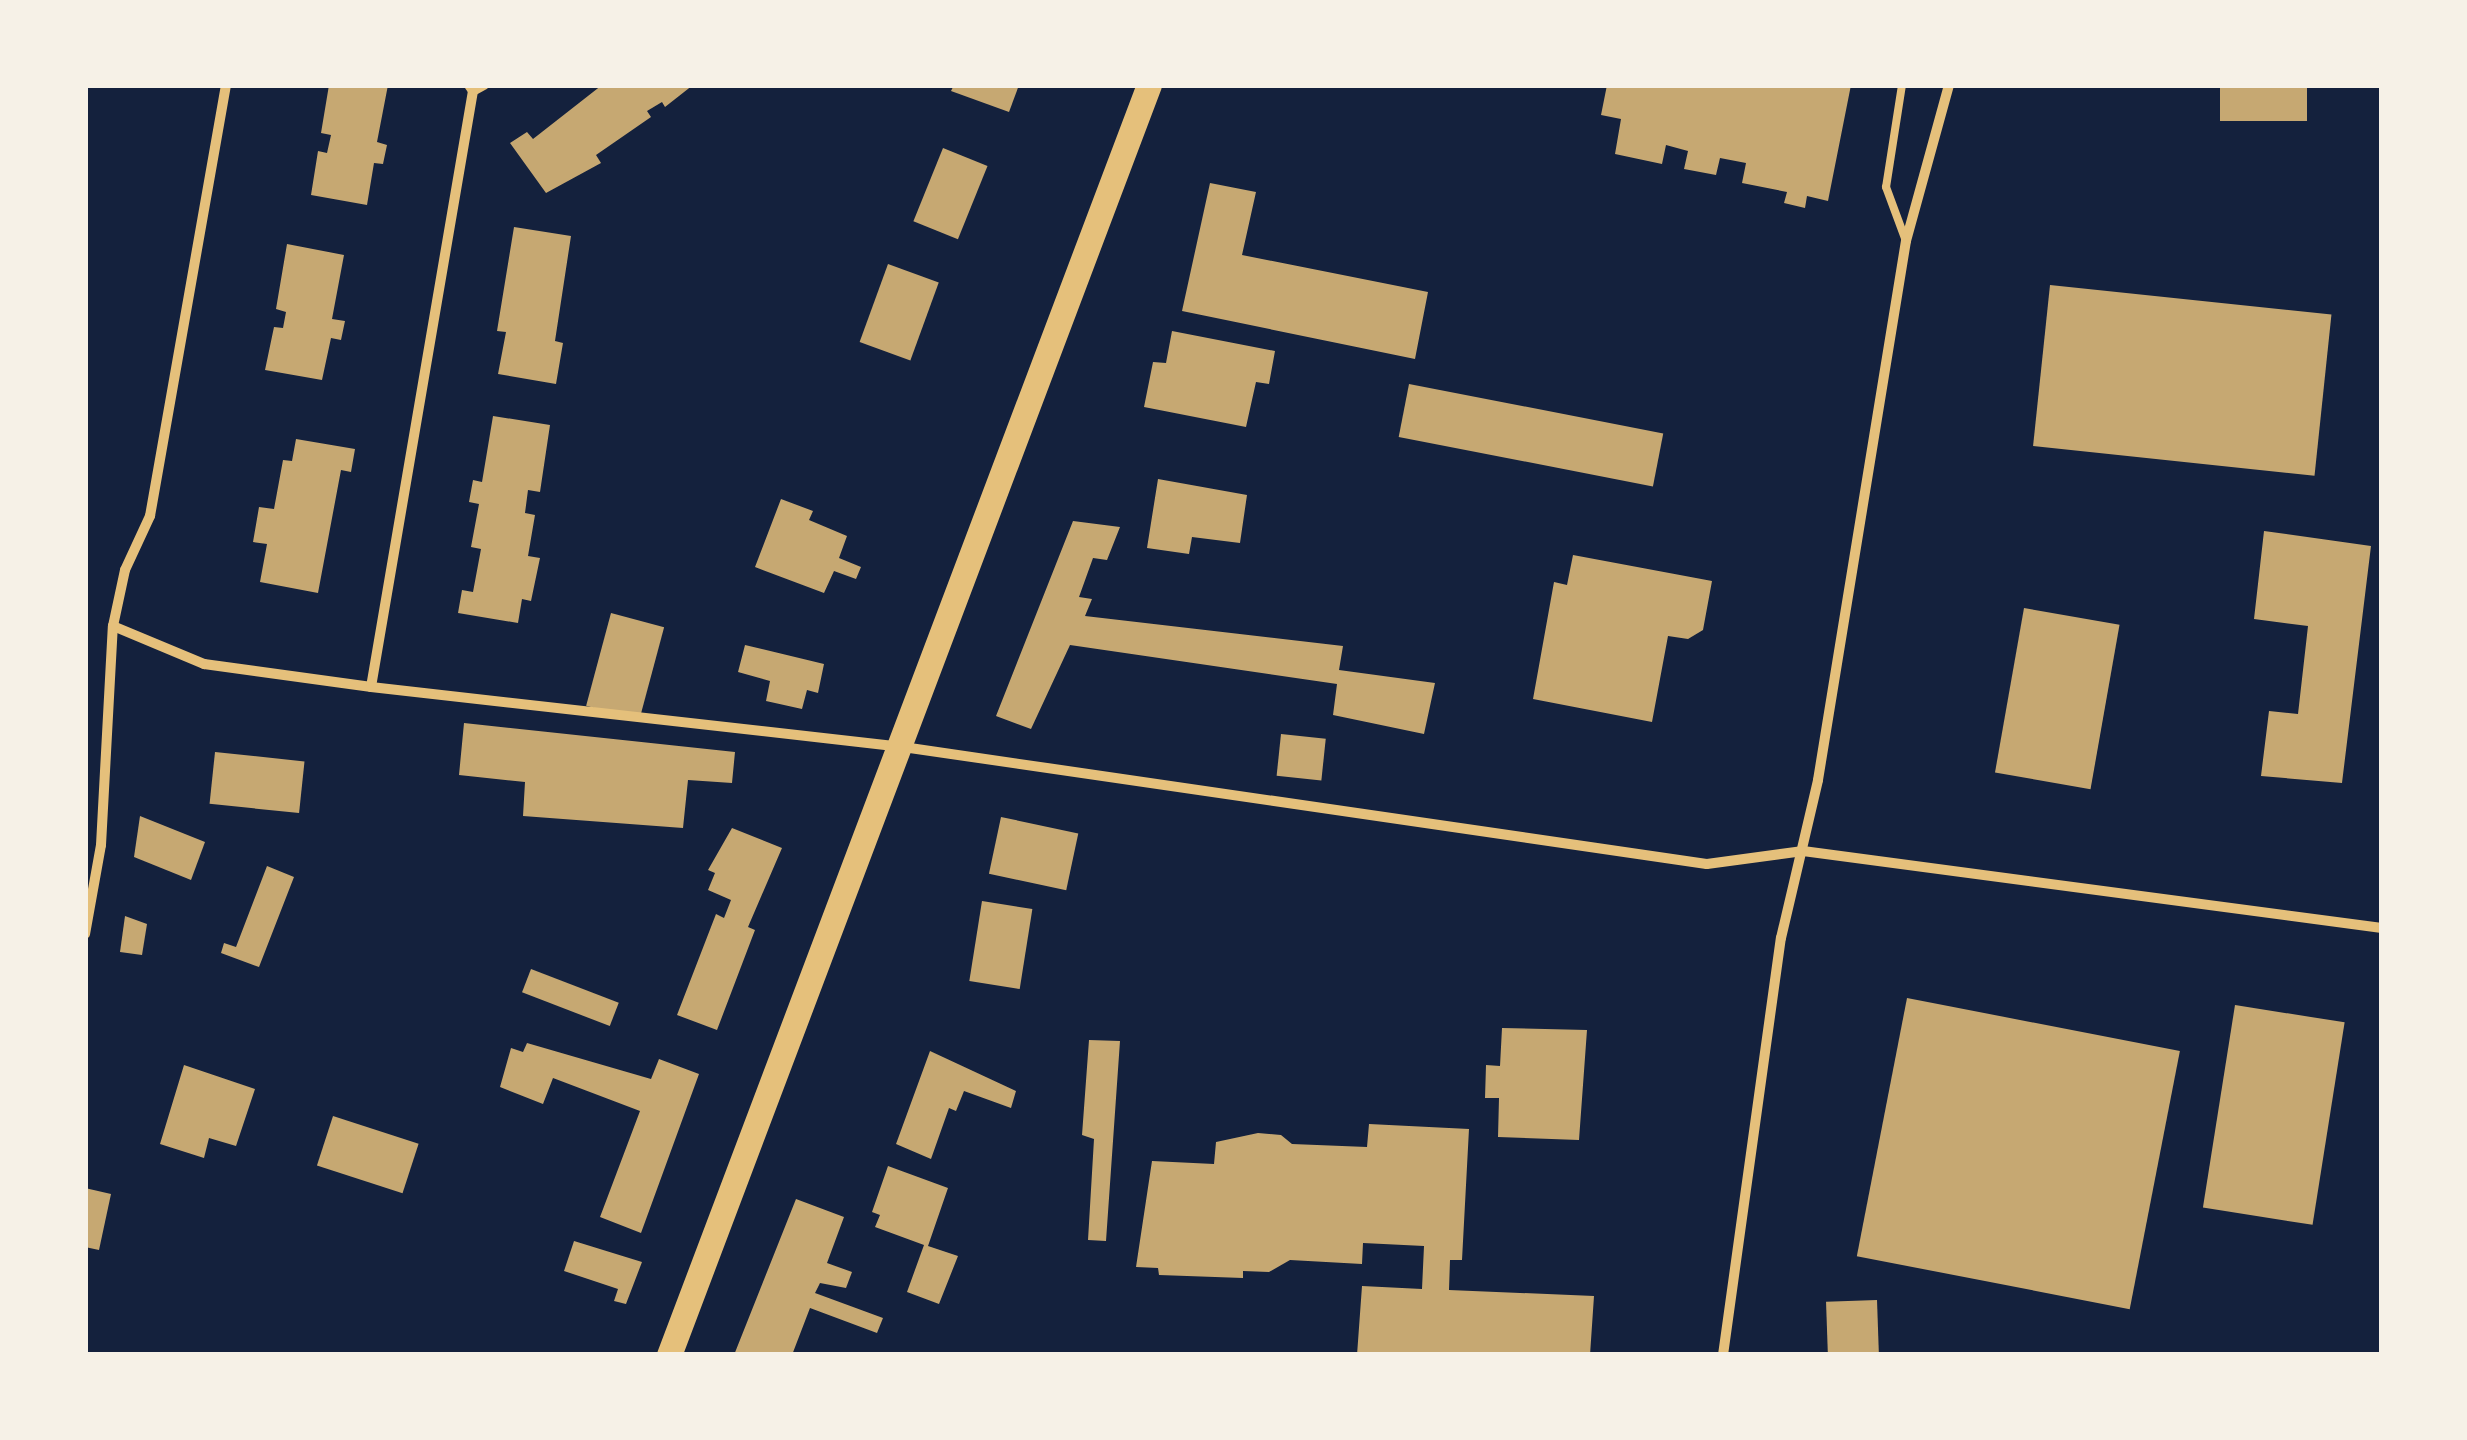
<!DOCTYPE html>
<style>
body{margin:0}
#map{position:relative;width:2467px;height:1440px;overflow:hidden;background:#14213d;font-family:"Asap Condensed",sans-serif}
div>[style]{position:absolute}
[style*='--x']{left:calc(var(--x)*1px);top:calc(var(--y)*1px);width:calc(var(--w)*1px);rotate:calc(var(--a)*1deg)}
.building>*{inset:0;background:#c6a872;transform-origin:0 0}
.service>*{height:8px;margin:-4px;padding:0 4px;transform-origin:4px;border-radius:4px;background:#e5c07b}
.minor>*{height:10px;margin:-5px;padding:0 5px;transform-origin:5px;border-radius:5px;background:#e5c07b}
.primary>*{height:25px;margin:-12.5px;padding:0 12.5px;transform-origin:12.5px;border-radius:12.5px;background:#e5c07b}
span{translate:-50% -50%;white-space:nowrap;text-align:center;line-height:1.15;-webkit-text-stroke:10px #f6f1e7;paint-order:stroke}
.frame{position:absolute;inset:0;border:88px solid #f6f1e7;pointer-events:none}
</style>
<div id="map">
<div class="building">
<i style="clip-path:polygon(329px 85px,388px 85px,377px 142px,387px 145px,383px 164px,374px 163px,367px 205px,311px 195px,318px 151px,327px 153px,331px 135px,321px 133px)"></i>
<i style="clip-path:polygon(602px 85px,693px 85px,665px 107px,662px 102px,647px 111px,651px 117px,596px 155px,601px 163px,546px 193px,510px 143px,527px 132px,533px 139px)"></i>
<i style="clip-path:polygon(954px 85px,1019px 85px,1009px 112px,951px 91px)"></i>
<i style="clip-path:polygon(1607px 85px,1851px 85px,1828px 201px,1807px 196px,1805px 208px,1784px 203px,1787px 192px,1742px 183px,1746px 163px,1720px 158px,1716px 175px,1684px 169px,1688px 151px,1666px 145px,1662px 164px,1615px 154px,1621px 119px,1601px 115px)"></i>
<i style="left:2220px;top:85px;width:87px;height:36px"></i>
<i style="left:943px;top:148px;width:48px;height:79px;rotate:22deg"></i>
<i style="clip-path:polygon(1210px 183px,1256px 192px,1242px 255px,1428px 292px,1415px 359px,1182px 311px)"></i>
<i style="clip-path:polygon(514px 227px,571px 236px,555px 341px,563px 343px,556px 384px,498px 374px,506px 332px,497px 331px)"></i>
<i style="clip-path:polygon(287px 244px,344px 255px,332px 319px,345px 321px,341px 340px,331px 338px,322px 380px,265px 370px,274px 327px,283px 328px,286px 312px,276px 309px)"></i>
<i style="left:888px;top:264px;width:54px;height:83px;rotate:20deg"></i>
<i style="left:2050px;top:285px;width:283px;height:162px;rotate:6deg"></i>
<i style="clip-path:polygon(1172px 331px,1275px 351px,1269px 384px,1256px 382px,1246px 427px,1144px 407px,1153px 362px,1166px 363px)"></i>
<i style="left:1409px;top:384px;width:259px;height:54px;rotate:11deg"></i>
<i style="clip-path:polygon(493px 416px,550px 425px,540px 492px,528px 490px,525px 513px,535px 515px,528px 556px,540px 558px,531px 601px,522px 599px,518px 623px,458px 613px,462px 590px,473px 592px,481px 549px,471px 547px,479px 504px,469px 502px,473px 480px,482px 482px)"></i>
<i style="clip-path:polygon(296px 439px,355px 449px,351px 472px,341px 470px,318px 593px,260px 582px,267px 544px,253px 542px,259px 507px,274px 509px,283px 460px,292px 461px)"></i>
<i style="clip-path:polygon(1158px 479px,1247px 495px,1240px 543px,1192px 537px,1189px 554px,1147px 548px)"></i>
<i style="clip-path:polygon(781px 499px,813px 511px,809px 520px,847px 536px,839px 558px,861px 567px,856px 579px,834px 571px,824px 593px,755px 567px)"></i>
<i style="clip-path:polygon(1073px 521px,1120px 527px,1107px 560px,1093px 558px,1079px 597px,1092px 599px,1085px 616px,1343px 646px,1339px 670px,1435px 683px,1424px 734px,1333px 715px,1337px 684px,1070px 645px,1031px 729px,996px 716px)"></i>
<i style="clip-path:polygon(2264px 531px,2371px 546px,2342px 783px,2261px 776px,2269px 711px,2298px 714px,2308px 626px,2254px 619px)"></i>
<i style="clip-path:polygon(1573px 555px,1712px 581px,1703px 630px,1688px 639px,1668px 636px,1652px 722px,1533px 699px,1554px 582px,1567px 585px)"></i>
<i style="left:2024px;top:608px;width:97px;height:167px;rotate:10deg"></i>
<i style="left:611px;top:613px;width:55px;height:96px;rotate:15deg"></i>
<i style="clip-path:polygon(745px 645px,824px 664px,818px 693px,807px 690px,802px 709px,766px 701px,770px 681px,738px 672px)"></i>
<i style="clip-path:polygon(464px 723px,735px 752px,732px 783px,688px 780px,683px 828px,523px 816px,525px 782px,459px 775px)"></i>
<i style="left:1281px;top:734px;width:45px;height:42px;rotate:6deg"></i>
<i style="left:215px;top:752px;width:90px;height:52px;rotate:6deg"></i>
<i style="clip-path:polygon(140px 816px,205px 842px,191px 880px,134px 857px)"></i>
<i style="left:1001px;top:817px;width:79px;height:58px;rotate:12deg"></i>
<i style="clip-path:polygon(732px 828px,782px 848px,748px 927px,755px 930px,717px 1030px,677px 1015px,716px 914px,724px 918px,731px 900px,708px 890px,715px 873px,708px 870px)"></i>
<i style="clip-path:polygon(267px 866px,294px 877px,259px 967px,221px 953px,224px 943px,236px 947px)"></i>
<i style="left:982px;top:901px;width:51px;height:81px;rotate:9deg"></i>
<i style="clip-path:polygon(125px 916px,147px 924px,142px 955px,120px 952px)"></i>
<i style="left:531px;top:969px;width:94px;height:25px;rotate:21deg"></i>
<i style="left:1907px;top:998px;width:278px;height:263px;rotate:11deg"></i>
<i style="left:2235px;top:1005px;width:111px;height:205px;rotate:9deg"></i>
<i style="clip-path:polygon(1502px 1028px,1587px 1030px,1579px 1140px,1498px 1137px,1499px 1098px,1485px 1098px,1486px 1065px,1500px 1066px)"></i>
<i style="clip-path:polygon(1089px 1040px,1120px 1041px,1106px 1241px,1088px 1240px,1094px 1139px,1082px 1135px)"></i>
<i style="clip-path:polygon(527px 1043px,651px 1079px,659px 1059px,699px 1074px,641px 1233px,600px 1217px,640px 1111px,553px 1078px,543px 1104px,500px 1087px,511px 1048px,523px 1052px)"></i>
<i style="clip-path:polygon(930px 1051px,1016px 1091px,1011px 1108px,964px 1091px,956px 1111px,949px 1108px,931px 1159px,896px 1144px)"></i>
<i style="clip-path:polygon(184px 1065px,255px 1089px,236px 1146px,209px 1138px,204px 1158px,160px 1144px)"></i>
<i style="left:333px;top:1116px;width:90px;height:52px;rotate:18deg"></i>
<i style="clip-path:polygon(1369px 1124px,1469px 1129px,1462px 1260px,1450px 1260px,1449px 1290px,1594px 1296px,1590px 1355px,1357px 1355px,1362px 1286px,1422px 1289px,1424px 1246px,1363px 1243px,1362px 1264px,1290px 1260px,1269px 1272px,1243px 1271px,1243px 1278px,1159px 1275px,1158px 1268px,1136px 1267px,1152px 1161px,1214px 1164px,1216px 1142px,1258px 1133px,1281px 1135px,1292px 1144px,1367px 1147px)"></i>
<i style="clip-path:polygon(888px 1166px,948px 1188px,928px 1246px,958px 1256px,939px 1304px,907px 1292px,924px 1245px,875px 1227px,880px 1215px,872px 1212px)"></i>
<i style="clip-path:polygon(85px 1188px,111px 1194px,99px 1250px,85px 1247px)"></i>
<i style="clip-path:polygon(796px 1199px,844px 1217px,827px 1263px,852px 1272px,846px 1288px,820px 1283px,815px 1293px,883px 1318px,877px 1333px,810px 1308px,792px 1355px,734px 1355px)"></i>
<i style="clip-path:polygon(574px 1241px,642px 1262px,626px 1304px,614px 1301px,618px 1289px,564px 1271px)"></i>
<i style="left:1877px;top:1300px;width:55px;height:51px;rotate:88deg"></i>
</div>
<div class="service">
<i style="--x:1902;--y:85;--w:103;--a:98.9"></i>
<i style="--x:1886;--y:187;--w:58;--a:69.7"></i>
</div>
<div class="minor">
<i style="--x:469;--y:85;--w:7;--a:56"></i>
<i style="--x:473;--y:91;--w:13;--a:-29"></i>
<i style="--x:113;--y:626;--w:99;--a:22.7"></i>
<i style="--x:204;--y:664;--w:169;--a:7.8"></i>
<i style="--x:371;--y:687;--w:535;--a:6.43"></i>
<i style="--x:903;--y:747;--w:812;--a:8.28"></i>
<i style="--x:1707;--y:864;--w:97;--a:-7.7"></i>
<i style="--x:1803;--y:851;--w:584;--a:7.58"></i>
<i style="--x:371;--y:687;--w:605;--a:-80.29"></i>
<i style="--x:85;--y:934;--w:90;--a:-79.8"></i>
<i style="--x:101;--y:845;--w:219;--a:-86.9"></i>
<i style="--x:113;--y:626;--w:57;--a:-77.9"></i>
<i style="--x:125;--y:570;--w:60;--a:-65.2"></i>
<i style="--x:150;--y:516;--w:438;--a:-80"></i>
<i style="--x:1723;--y:1355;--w:421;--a:-82.1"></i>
<i style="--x:1781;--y:938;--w:162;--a:-76.8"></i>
<i style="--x:1818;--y:780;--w:546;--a:-80.73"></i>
<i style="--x:1906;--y:241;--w:162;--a:-74.6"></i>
</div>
<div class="primary">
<i style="--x:669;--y:1355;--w:1358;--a:-69.3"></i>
</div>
<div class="frame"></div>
</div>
